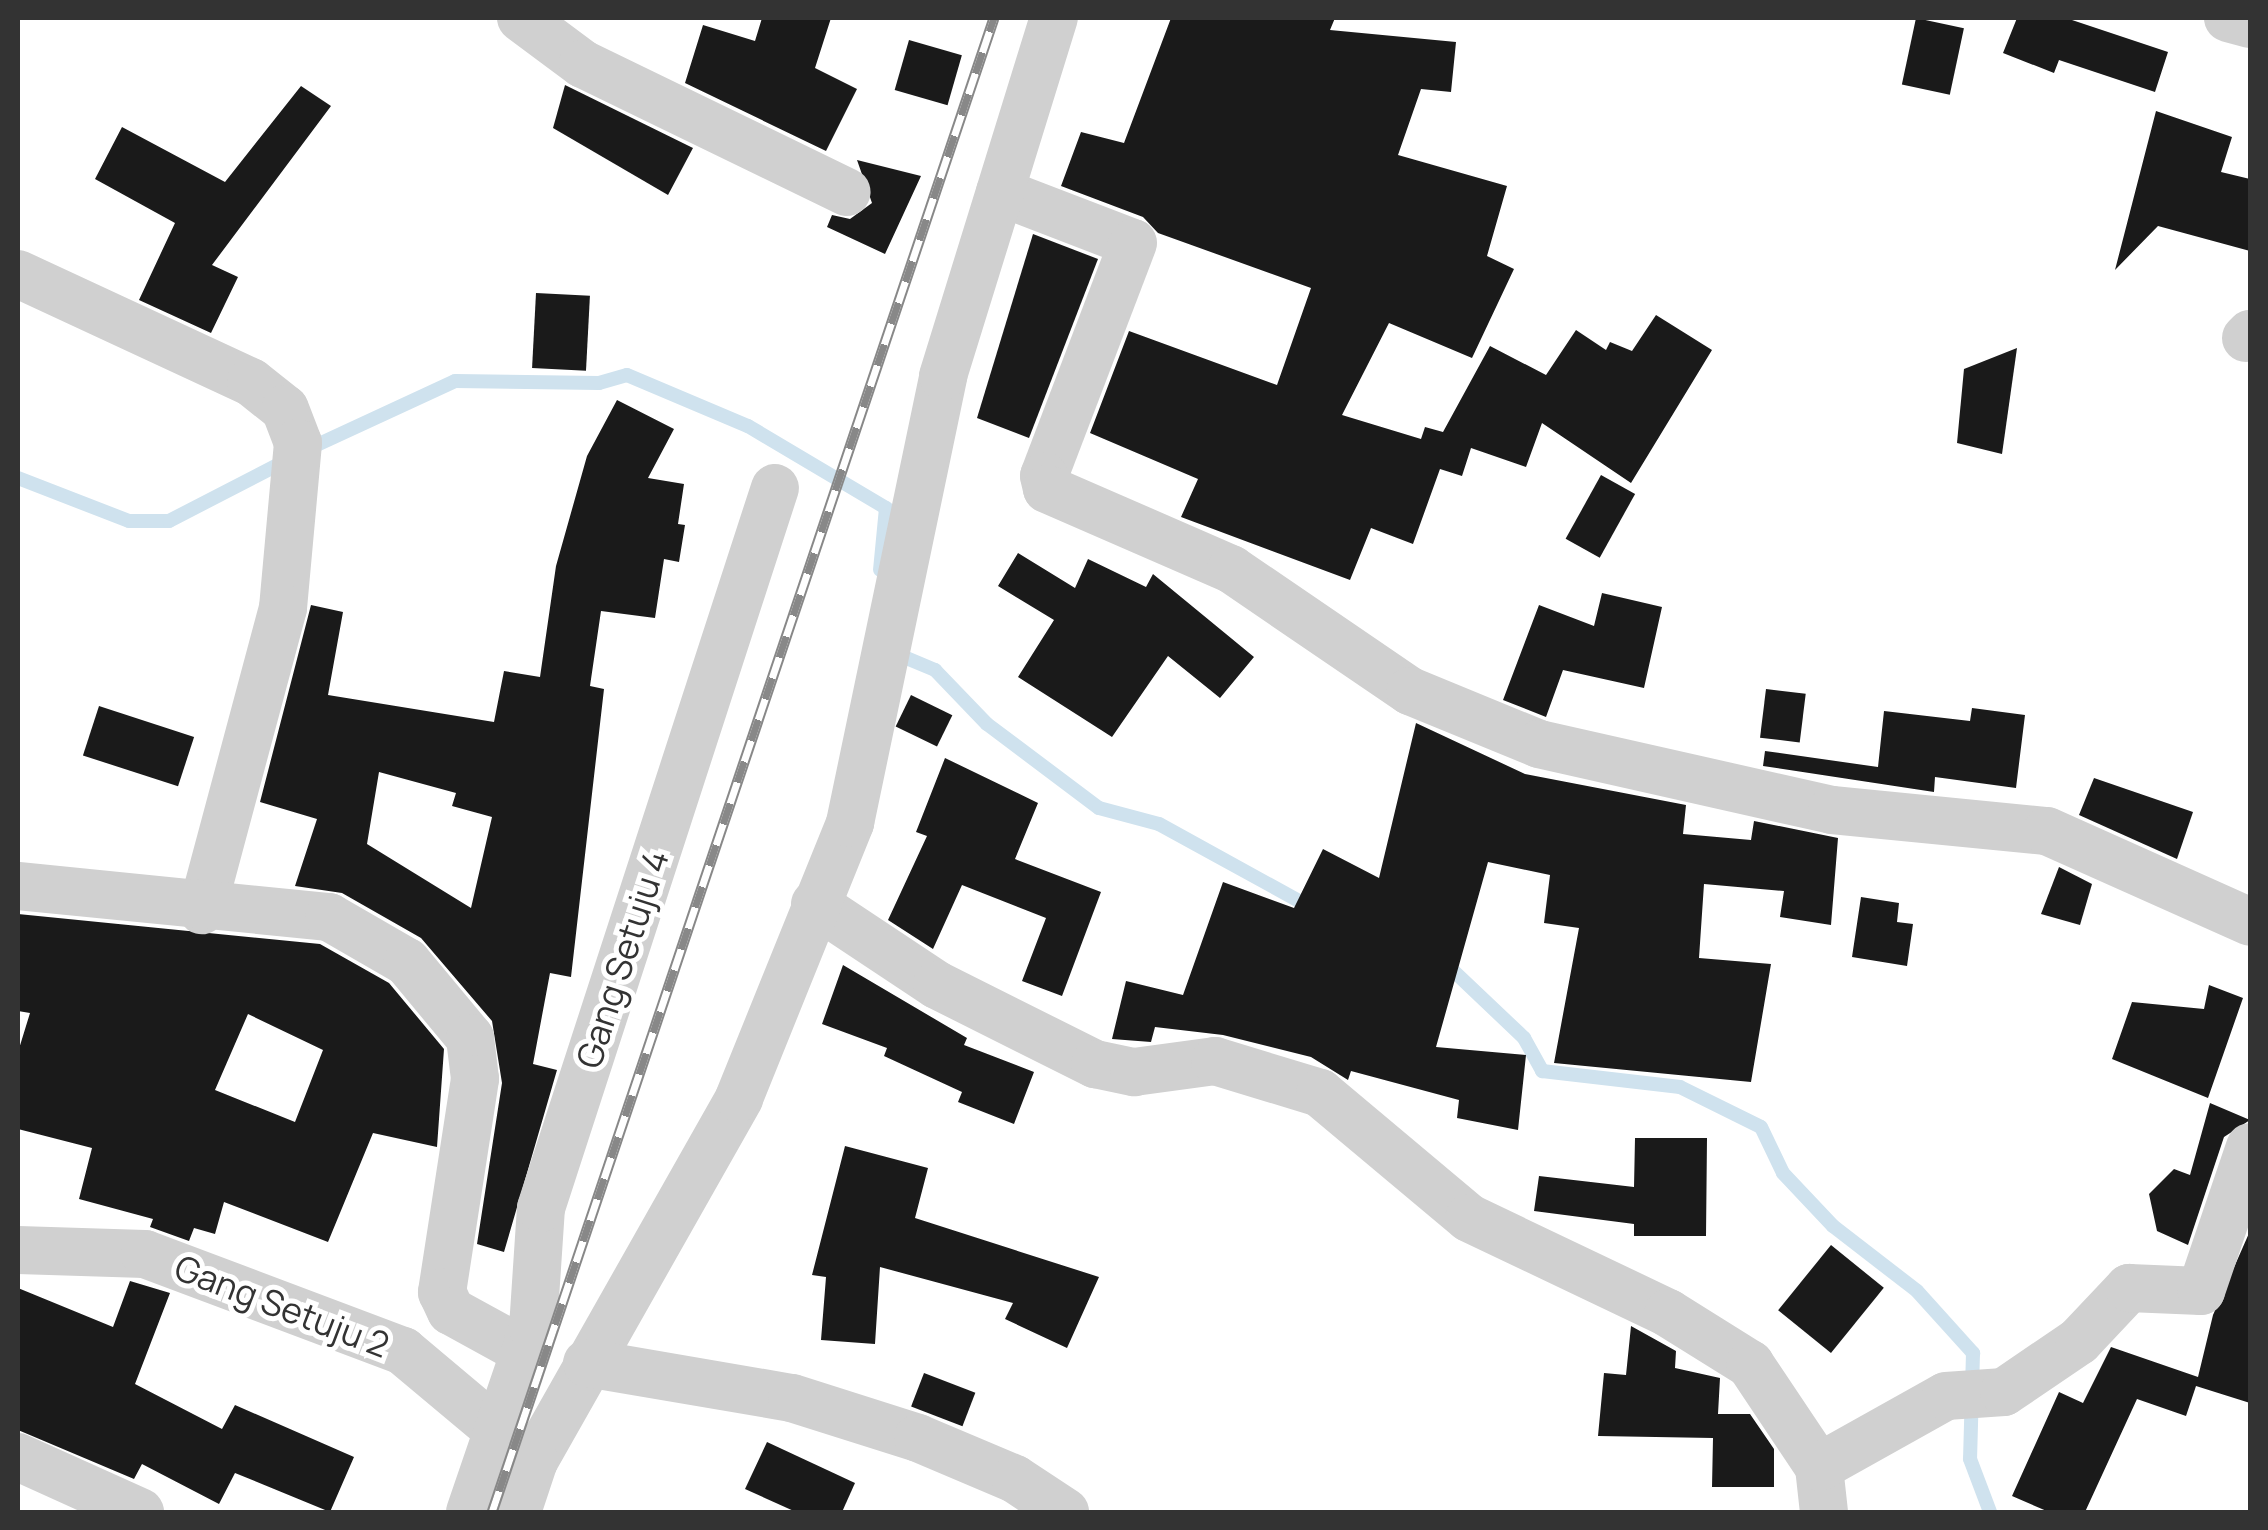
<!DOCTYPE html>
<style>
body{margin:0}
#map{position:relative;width:2268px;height:1530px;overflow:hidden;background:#fff;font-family:Manrope,sans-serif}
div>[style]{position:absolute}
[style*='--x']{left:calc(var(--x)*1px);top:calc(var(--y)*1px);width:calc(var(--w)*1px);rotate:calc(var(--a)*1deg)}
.stream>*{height:14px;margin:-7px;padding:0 7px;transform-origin:7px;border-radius:7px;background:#cfe2ee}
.building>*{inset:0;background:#1a1a1a;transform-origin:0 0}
.minor>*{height:48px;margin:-24px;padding:0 24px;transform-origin:24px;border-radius:24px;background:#d0d0d0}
.rail>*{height:11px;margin-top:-5.5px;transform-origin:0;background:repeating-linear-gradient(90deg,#fff 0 22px,#888 0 44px);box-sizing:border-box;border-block:2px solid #888}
span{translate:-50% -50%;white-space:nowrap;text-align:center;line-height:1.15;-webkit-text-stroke:10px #fff;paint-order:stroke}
.street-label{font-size:35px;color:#333}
.frame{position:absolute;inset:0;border:20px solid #333;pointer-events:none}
</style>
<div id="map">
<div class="stream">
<i style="--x:306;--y:450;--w:164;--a:-24.8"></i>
<i style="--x:455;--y:381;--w:144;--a:0.8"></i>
<i style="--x:599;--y:383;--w:29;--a:-16"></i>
<i style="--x:627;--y:375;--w:131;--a:22.9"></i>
<i style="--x:748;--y:426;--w:161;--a:30.7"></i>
<i style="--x:886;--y:508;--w:62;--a:95.5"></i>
<i style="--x:18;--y:478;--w:119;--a:21.2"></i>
<i style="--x:129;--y:521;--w:40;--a:0"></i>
<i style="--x:169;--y:521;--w:133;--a:-27.3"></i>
<i style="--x:892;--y:652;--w:47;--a:22.7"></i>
<i style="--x:935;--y:670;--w:75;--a:46.1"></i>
<i style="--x:987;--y:724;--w:140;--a:36.9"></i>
<i style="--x:1099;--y:808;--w:62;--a:14.9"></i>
<i style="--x:1159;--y:824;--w:175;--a:28.8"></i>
<i style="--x:1443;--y:961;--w:112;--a:43.5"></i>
<i style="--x:1524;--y:1038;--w:38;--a:61"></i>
<i style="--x:1542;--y:1071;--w:139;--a:6.6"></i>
<i style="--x:1680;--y:1087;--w:90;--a:26.3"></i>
<i style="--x:1761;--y:1127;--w:51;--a:64.4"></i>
<i style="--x:1783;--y:1173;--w:73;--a:46.7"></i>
<i style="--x:1833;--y:1226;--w:106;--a:37.7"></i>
<i style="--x:1917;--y:1291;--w:84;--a:47.9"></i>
<i style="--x:1973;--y:1353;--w:106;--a:91.6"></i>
<i style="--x:1970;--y:1459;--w:57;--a:69.3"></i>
</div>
<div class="building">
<i style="clip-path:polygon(762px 18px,831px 18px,815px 68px,857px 89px,826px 151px,685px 83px,703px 25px,755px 41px)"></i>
<i style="clip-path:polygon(1171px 18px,1335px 18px,1330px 30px,1456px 42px,1451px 92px,1421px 89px,1398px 155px,1507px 186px,1487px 256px,1514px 269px,1472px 358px,1389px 323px,1342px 415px,1421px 439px,1425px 427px,1443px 432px,1490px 346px,1546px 375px,1576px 330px,1606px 350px,1610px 342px,1632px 351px,1656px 315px,1712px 350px,1631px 483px,1542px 423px,1526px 467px,1471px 448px,1462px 476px,1440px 469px,1413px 544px,1371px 528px,1350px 580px,1181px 517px,1198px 479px,1090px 433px,1129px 331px,1277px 385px,1311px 288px,1158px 233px,1143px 217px,1061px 186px,1081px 132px,1124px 143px)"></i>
<i style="left:1916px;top:18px;width:49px;height:68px;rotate:12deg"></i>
<i style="clip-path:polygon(2017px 18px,2066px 18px,2168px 52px,2155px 92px,2059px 60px,2054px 73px,2003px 53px)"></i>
<i style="left:909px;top:40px;width:55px;height:52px;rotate:16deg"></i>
<i style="clip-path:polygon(565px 85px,693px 148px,668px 195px,553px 128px)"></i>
<i style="clip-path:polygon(301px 86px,331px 106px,212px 265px,238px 277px,211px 333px,139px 300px,175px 223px,95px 179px,122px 127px,225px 182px)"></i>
<i style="clip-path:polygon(2156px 111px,2232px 137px,2221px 172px,2250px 179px,2250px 251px,2158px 226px,2115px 270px)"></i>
<i style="clip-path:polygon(857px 160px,921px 176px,885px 254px,827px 227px,832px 215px,850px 219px,872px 203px)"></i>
<i style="clip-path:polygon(1033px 234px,1098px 259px,1029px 438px,977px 418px)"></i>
<i style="left:536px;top:293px;width:54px;height:75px;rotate:3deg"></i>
<i style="clip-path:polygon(2017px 348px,2002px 454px,1957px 443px,1964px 369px)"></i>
<i style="clip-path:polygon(evenodd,617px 400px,674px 429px,648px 478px,684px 484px,678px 524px,685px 525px,679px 562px,664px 559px,655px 618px,601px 611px,590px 686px,604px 689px,571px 977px,550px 973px,533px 1064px,557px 1070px,504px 1252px,477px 1244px,502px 1083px,492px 1021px,421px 938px,342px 893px,295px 886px,317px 819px,260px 802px,311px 605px,343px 612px,328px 695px,494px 722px,504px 671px,540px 677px,556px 566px,587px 456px,617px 400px,379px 772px,456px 793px,452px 806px,492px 817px,471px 908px,367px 844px,379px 772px)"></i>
<i style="left:1601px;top:475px;width:39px;height:73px;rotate:29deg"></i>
<i style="clip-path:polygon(1018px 553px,1075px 588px,1088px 559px,1146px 587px,1153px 574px,1254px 657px,1220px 698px,1168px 656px,1112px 737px,1018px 677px,1054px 620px,998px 586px)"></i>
<i style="clip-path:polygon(1602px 593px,1662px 607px,1644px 688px,1563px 670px,1546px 717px,1503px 700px,1539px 605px,1594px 626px)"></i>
<i style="left:1766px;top:689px;width:40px;height:49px;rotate:7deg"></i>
<i style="left:911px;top:695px;width:46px;height:35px;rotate:26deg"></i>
<i style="left:99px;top:706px;width:100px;height:52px;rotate:18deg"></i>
<i style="clip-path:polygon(1972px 708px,2025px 715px,2016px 788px,1935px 777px,1934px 792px,1763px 766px,1765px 751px,1878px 767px,1884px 711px,1970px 721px)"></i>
<i style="clip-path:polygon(1416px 723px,1525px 774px,1686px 805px,1683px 834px,1751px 840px,1754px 821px,1838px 838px,1831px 925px,1780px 917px,1784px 891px,1704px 884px,1699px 958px,1771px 964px,1751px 1082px,1554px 1063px,1579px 928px,1544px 923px,1550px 875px,1488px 862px,1436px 1047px,1526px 1055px,1518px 1130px,1457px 1118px,1459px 1100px,1351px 1071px,1348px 1080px,1311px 1057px,1223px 1035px,1155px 1027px,1151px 1042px,1112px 1039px,1126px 981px,1183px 995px,1223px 882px,1294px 908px,1323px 849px,1379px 878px)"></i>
<i style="clip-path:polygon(945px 758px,1038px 803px,1015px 859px,1101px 892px,1062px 996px,1022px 981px,1046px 918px,962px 885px,933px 949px,888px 920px,927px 836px,916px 832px)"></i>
<i style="clip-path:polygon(2094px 778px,2193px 812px,2177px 859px,2079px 815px)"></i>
<i style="clip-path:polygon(2059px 867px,2092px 884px,2080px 925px,2041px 914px)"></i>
<i style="clip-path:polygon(1861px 897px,1899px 903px,1897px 922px,1913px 924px,1907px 966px,1852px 957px)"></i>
<i style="clip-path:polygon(evenodd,18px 914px,320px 944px,389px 983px,444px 1049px,437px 1147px,373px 1133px,328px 1242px,224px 1202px,215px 1234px,194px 1228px,189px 1241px,150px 1227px,153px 1219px,79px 1199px,92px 1148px,18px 1129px,18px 1052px,30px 1013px,18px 1011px,18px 914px,248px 1014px,323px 1050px,295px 1122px,215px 1090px,248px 1014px)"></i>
<i style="clip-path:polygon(843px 965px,967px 1038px,964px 1045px,1034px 1072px,1014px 1124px,958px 1102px,962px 1092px,884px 1056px,887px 1048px,822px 1024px)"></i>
<i style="clip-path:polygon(2209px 985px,2243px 998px,2208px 1098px,2112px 1059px,2132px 1002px,2204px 1009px)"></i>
<i style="clip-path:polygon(2210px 1103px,2250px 1120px,2224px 1137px,2188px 1245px,2157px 1231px,2149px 1194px,2174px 1169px,2190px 1175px)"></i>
<i style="clip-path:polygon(1635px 1138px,1707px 1138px,1706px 1236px,1634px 1236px,1634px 1224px,1534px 1211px,1539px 1176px,1634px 1187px)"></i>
<i style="clip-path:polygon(845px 1146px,928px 1168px,915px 1218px,1099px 1277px,1067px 1348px,1005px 1319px,1013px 1303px,880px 1267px,875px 1344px,821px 1340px,826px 1277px,812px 1275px)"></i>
<i style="clip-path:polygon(2250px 1231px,2250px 1403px,2196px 1386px,2186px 1416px,2137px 1399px,2085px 1512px,2049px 1512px,2012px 1496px,2059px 1392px,2083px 1403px,2111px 1347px,2198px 1377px,2213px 1315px)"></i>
<i style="left:1831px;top:1245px;width:68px;height:84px;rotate:39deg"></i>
<i style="clip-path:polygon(130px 1281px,170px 1293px,135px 1384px,222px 1429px,235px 1405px,354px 1457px,330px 1512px,235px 1473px,219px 1504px,142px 1464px,134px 1479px,18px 1430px,18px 1288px,113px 1327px)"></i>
<i style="clip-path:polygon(1631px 1326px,1676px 1351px,1675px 1368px,1720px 1378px,1718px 1414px,1750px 1414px,1774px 1449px,1774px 1487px,1712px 1487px,1713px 1438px,1598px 1436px,1604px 1373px,1626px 1375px)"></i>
<i style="left:924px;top:1373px;width:55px;height:36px;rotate:21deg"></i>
<i style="clip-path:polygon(767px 1442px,855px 1483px,842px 1512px,796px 1512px,745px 1489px)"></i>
</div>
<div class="minor">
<i style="--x:521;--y:18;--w:77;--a:36.6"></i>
<i style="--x:583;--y:64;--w:293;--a:25.9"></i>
<i style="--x:2228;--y:18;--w:23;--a:15"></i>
<i style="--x:1000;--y:192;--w:142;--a:21"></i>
<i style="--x:1133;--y:243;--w:249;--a:110.9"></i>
<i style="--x:1044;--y:476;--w:13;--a:77"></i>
<i style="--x:1047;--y:489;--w:201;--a:23.5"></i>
<i style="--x:1231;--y:569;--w:217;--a:34.3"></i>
<i style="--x:1410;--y:691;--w:139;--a:22.3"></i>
<i style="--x:1539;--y:744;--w:300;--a:12.7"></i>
<i style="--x:1832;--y:810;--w:216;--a:5.6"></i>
<i style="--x:2047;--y:831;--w:222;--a:24.1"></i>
<i style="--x:18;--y:274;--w:257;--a:24.9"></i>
<i style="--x:251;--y:382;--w:43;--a:38.5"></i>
<i style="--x:285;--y:409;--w:36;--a:69"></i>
<i style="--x:298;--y:443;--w:166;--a:95.2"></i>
<i style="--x:283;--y:608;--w:313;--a:105"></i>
<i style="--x:2246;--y:338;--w:6;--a:-45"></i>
<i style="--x:18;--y:886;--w:313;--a:5.7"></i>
<i style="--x:329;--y:917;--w:90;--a:30"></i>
<i style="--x:407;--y:962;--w:99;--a:50.3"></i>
<i style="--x:470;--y:1038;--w:41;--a:83"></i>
<i style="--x:475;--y:1079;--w:216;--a:98.8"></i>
<i style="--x:442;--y:1292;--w:21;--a:65"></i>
<i style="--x:451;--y:1311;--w:83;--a:28.7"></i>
<i style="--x:815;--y:904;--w:146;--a:33.6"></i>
<i style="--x:937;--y:985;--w:177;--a:26.6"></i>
<i style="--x:1095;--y:1064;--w:40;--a:12"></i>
<i style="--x:1134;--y:1072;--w:82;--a:-7.7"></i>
<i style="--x:1215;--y:1061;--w:110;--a:16.9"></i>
<i style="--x:1320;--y:1093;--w:194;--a:40"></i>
<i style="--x:1469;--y:1218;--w:221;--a:25.5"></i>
<i style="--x:1668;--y:1313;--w:97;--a:31.9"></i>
<i style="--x:1750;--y:1364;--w:124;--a:56.2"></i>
<i style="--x:1819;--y:1467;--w:45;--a:83.7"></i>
<i style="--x:18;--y:1250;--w:127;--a:1.8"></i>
<i style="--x:145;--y:1254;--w:276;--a:20.6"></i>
<i style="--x:403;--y:1351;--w:171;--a:40"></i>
<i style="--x:534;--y:1461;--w:417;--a:-60.5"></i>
<i style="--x:739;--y:1098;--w:297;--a:-68"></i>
<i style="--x:850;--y:823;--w:457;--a:-78.2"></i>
<i style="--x:943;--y:376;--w:375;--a:-72.8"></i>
<i style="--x:587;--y:1363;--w:208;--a:9.7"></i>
<i style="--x:792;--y:1398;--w:132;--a:17.6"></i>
<i style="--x:918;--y:1438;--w:105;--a:22.9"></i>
<i style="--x:1015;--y:1479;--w:60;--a:33.4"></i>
<i style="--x:18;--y:1457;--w:134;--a:24.3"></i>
<i style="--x:1819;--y:1467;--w:145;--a:-29.2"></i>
<i style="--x:1946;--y:1396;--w:58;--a:-3.9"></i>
<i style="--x:2004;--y:1392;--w:91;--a:-34.2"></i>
<i style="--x:2079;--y:1341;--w:73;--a:-46.7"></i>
<i style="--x:2129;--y:1288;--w:72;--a:2.4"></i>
<i style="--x:2201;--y:1291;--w:152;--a:-71.2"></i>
<i style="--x:470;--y:1512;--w:194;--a:-71.1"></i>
<i style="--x:533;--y:1328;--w:120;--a:-86.2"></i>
<i style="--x:541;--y:1208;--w:757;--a:-72"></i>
<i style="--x:517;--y:1512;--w:54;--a:-71.6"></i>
</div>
<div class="rail">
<i style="--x:492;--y:1512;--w:1576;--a:-71.43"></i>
</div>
<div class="street-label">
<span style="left:622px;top:959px;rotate:-72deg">Gang Setuju 4</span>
<span style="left:282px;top:1306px;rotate:21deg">Gang Setuju 2</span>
</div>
<div class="frame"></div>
</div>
